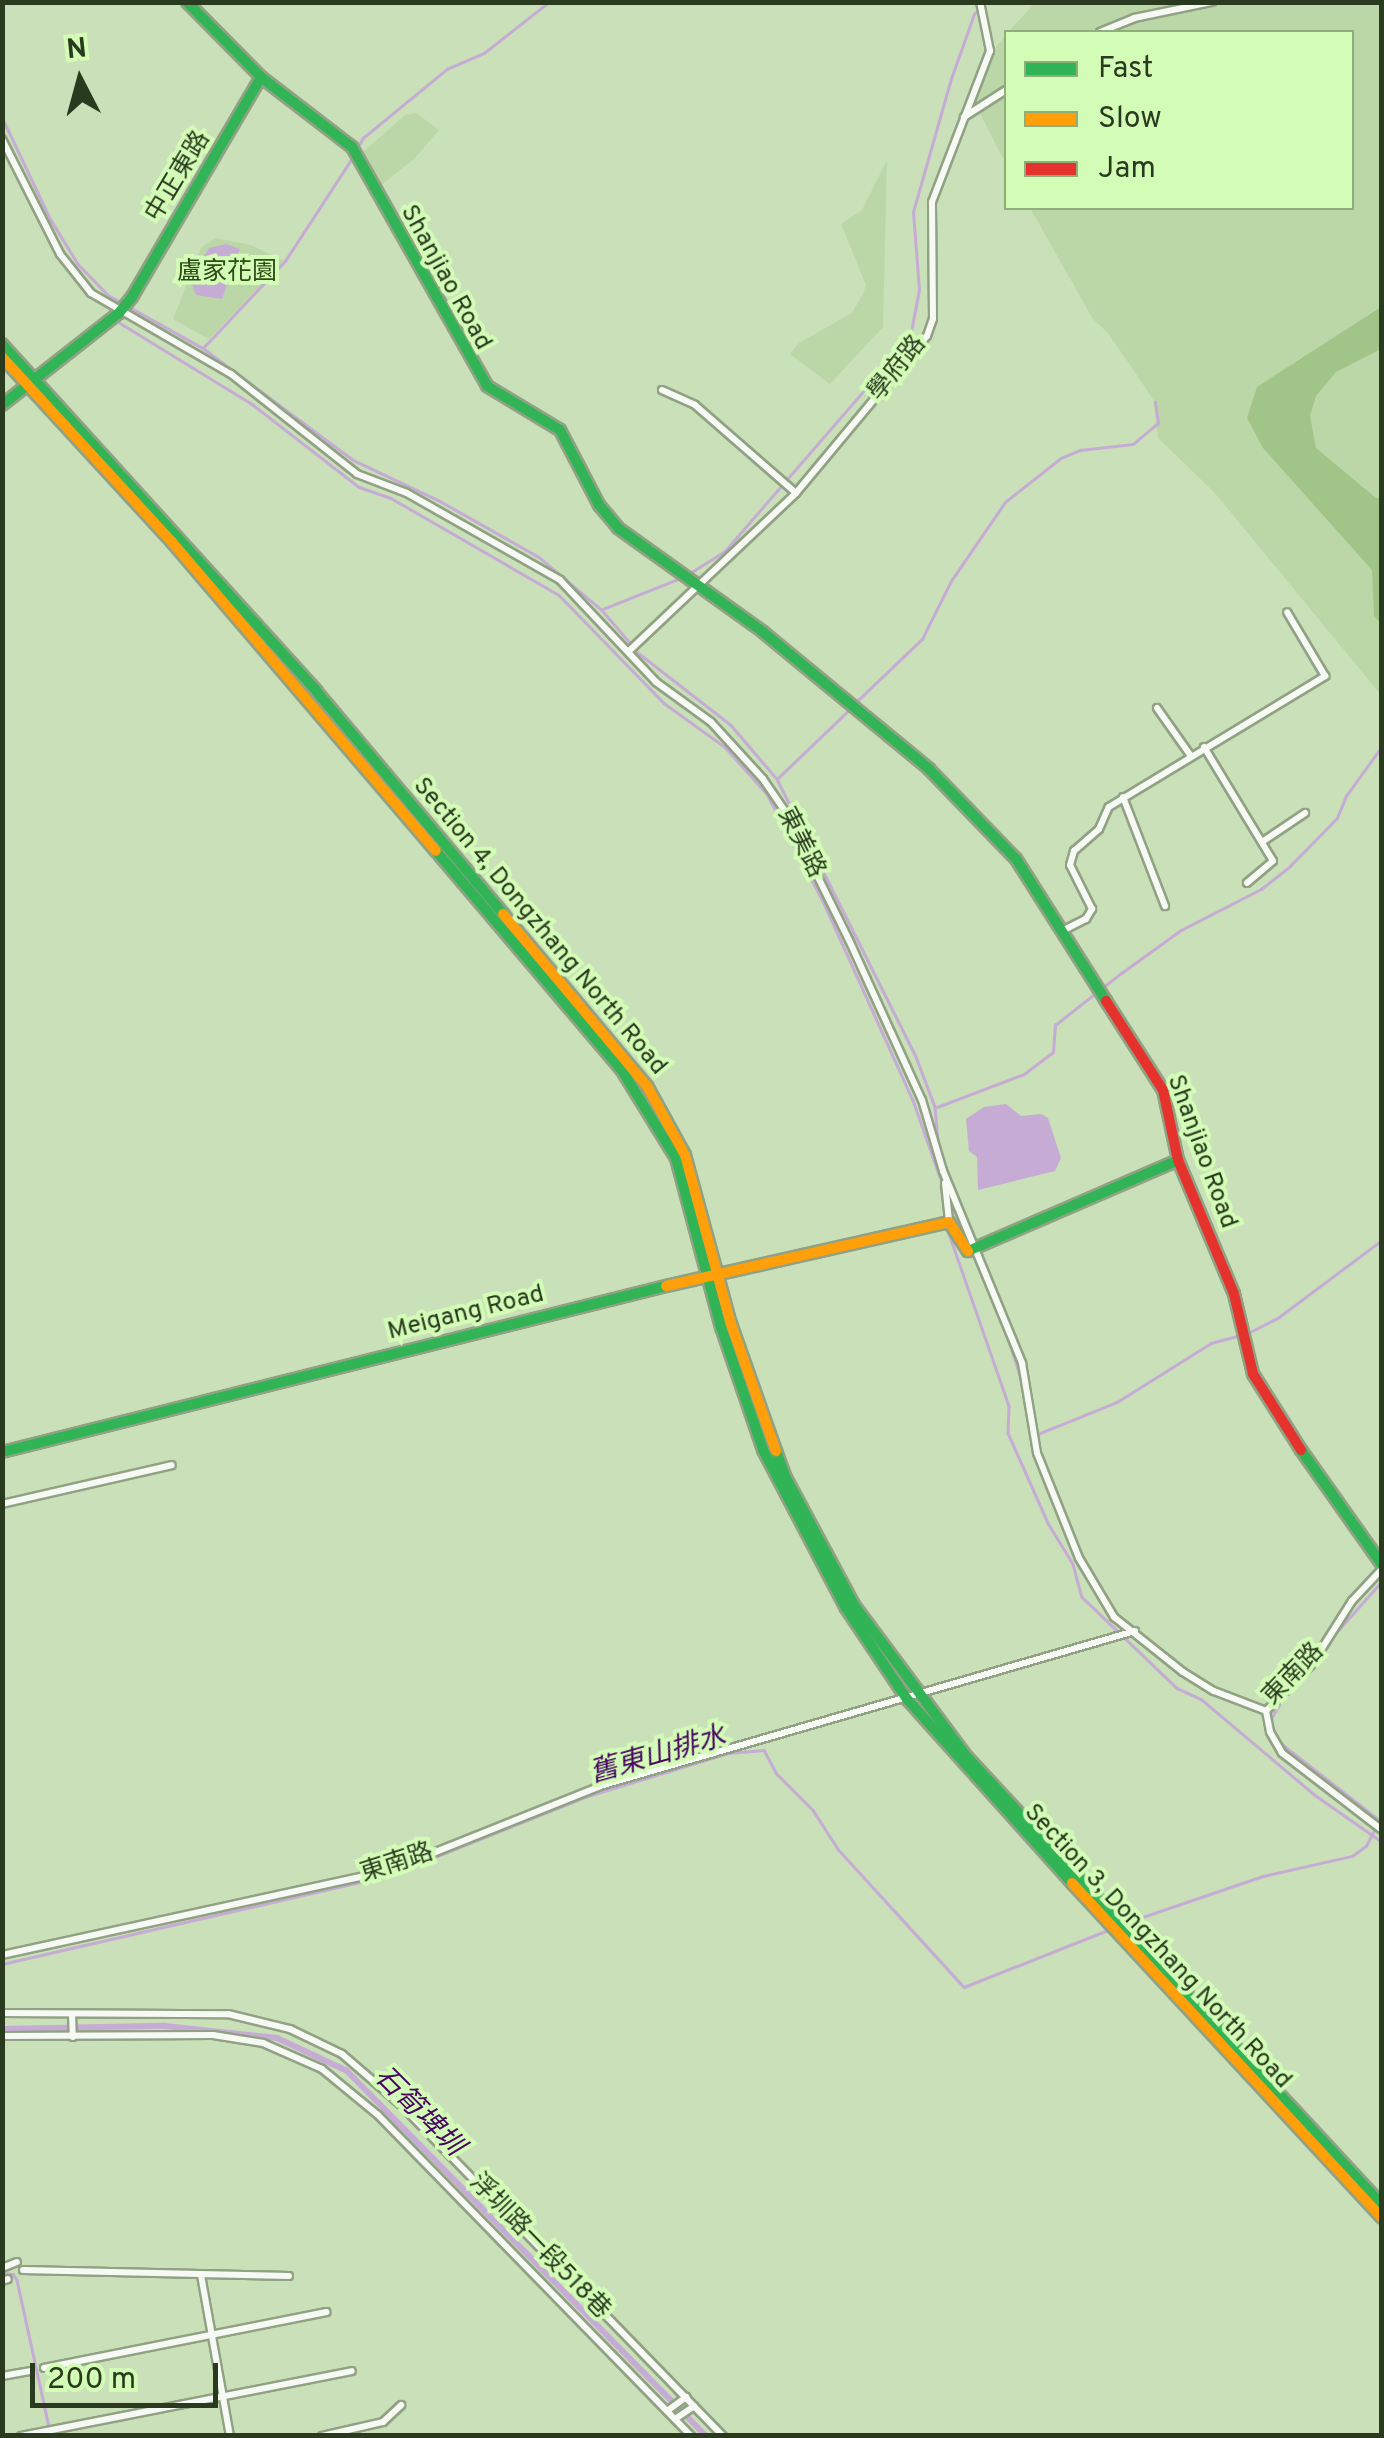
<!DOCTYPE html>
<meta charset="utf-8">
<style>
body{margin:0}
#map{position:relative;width:1384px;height:2438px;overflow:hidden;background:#c9e0b9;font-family:Overpass,"Noto Sans TC",sans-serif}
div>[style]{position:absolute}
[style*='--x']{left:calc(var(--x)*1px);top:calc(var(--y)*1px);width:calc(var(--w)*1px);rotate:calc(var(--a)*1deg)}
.green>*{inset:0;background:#bbd7a7}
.forest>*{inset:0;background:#a1c489}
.water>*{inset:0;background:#c6acd4}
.stream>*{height:2.5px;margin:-1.25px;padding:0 1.25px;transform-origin:1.25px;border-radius:1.25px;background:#c6acd4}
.canal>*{height:6px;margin:-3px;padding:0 3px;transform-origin:3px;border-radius:3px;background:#c6acd4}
.roads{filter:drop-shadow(2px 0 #91a284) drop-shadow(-2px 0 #91a284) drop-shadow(0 2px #91a284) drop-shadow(0 -2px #91a284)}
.street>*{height:6px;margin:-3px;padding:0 3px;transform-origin:3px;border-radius:3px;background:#f7faf4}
.fast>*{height:10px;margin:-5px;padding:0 5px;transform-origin:5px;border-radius:5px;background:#30b455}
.slow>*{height:10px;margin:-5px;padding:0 5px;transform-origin:5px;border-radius:5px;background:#ff9f0a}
.jam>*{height:10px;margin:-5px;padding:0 5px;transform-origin:5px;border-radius:5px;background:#e5322d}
span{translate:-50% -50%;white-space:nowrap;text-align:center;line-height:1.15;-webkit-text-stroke:8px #d3fdb7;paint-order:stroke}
.street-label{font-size:25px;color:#2a3a1f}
.park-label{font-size:25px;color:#2f4b16}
.water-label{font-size:28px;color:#480662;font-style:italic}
.frame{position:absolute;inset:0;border:5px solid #2a3a1f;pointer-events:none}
.legend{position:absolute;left:1004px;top:30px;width:350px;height:180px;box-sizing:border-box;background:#d3fdb7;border:2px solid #8faf7a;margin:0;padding:12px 18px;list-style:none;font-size:30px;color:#2a3a1f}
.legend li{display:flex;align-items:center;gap:20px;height:50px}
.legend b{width:50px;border:2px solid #8faf7a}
.north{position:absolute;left:30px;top:30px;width:100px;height:100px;-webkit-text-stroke:8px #d3fdb7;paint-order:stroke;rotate:354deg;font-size:28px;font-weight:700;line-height:40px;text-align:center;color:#2a3a1f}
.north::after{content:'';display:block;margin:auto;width:35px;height:45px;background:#2a3a1f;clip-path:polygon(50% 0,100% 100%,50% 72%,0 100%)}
.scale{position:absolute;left:30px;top:2363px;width:188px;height:45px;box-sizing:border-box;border:5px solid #2a3a1f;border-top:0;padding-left:12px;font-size:30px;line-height:35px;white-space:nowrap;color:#2a3a1f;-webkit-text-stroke:8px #d3fdb7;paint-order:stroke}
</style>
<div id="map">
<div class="green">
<i style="clip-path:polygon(1035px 3px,1381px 3px,1381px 695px,1214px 492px,1158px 438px,1153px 399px,1108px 333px,1093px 319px,1030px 208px,1352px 208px,1352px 32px,1008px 32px)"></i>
<i style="clip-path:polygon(1006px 35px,1006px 164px,974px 102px,996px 47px)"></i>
<i style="clip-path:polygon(416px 113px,439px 130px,414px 159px,380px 186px,363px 152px,405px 115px)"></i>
<i style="clip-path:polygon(887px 160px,883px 327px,830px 384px,790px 354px,799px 343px,852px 313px,863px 294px,866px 285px,841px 224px,862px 210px)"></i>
<i style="clip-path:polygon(215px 238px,251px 245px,284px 261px,209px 339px,173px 319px,201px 248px)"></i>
</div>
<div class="forest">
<i style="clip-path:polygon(1381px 307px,1381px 349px,1336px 372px,1316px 396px,1310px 416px,1316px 448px,1376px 498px,1381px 498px,1381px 624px,1374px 616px,1372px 570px,1263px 448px,1247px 418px,1257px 387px)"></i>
</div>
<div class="water">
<i style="clip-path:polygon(226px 244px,240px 249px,222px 299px,196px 295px,190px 280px,209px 248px)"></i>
<i style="clip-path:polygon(1006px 1104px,1021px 1116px,1041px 1114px,1048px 1118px,1061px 1158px,1055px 1171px,978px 1190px,977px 1157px,969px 1151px,966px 1119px,984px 1107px)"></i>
</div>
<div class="stream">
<i style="--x:2;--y:117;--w:114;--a:64.6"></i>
<i style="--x:51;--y:220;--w:52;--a:58.5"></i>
<i style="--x:78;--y:264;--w:43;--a:45.9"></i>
<i style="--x:108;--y:295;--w:109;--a:29.2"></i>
<i style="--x:203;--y:348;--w:187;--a:36.7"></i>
<i style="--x:353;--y:460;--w:96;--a:25.2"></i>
<i style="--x:440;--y:501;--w:114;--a:29.5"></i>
<i style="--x:539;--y:557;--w:82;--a:40.1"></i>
<i style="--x:602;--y:610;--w:45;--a:49.5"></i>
<i style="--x:357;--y:148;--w:12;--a:-59"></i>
<i style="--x:363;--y:138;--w:109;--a:-39.4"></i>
<i style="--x:447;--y:69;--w:40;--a:-23.4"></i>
<i style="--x:484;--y:53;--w:83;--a:-38.1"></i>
<i style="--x:120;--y:323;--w:155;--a:31.5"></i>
<i style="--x:252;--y:404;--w:135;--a:37.8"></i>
<i style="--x:359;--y:487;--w:34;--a:19"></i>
<i style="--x:391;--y:498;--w:194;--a:30"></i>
<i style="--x:559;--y:595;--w:151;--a:45.8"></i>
<i style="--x:664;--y:703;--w:75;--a:35.8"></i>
<i style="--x:725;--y:747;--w:63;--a:48.2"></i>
<i style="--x:767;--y:794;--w:121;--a:62.4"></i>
<i style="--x:823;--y:901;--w:218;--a:65.7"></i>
<i style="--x:913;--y:1100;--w:82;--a:70.7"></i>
<i style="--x:203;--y:348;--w:120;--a:-46.7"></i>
<i style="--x:285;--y:261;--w:126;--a:-56.9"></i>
<i style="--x:690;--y:573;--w:40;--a:-32"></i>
<i style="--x:724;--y:552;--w:284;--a:-49.1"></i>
<i style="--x:910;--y:337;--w:48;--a:-79.2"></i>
<i style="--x:919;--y:290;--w:78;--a:-94.4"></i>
<i style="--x:913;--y:212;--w:138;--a:-74.1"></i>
<i style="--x:951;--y:79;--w:69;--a:-70.5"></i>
<i style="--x:974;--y:14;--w:16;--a:-47"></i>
<i style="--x:603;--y:609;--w:86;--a:-21.8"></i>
<i style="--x:636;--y:651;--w:120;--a:37.9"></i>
<i style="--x:731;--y:725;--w:71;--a:49.6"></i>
<i style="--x:777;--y:779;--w:308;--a:63.4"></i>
<i style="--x:915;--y:1054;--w:57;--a:69.3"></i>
<i style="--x:935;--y:1107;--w:35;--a:85"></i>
<i style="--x:855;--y:703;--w:93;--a:-43.7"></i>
<i style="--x:922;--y:639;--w:65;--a:-63.4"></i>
<i style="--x:951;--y:581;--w:96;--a:-55.6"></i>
<i style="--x:1005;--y:502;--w:71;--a:-38.2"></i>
<i style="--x:1061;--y:458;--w:21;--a:-23"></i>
<i style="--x:1080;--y:450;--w:53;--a:-6.5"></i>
<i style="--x:1133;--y:444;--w:33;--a:-40"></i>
<i style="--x:1158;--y:423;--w:21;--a:-98"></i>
<i style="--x:777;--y:779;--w:101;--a:-43.8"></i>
<i style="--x:937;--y:1107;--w:93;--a:-20.8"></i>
<i style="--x:1024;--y:1074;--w:36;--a:-37"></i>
<i style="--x:1053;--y:1052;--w:27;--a:-86"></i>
<i style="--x:1055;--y:1025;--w:83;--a:-38.1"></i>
<i style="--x:1120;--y:974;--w:75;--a:-35.8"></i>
<i style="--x:1181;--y:930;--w:90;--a:-27.1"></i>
<i style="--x:1261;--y:889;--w:37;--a:-38"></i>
<i style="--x:1290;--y:866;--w:67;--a:-45.6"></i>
<i style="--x:1337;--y:818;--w:24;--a:-68"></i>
<i style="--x:1346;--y:796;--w:62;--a:-54.2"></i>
<i style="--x:940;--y:1170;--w:17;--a:80"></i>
<i style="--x:941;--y:1185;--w:32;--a:83"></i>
<i style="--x:949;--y:1199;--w:51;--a:65.9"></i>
<i style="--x:946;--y:1225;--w:192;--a:70.8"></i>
<i style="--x:1009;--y:1406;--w:27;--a:92"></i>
<i style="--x:1008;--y:1433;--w:98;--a:66"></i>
<i style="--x:1048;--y:1523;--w:48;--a:58.6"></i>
<i style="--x:1073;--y:1564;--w:34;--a:75"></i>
<i style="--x:1082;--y:1597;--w:132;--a:43.8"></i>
<i style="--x:1177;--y:1688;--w:26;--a:25"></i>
<i style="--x:1201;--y:1699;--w:149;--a:40.1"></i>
<i style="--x:1315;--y:1795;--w:82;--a:35"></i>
<i style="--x:1006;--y:1332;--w:48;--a:71.9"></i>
<i style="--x:1021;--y:1378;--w:48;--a:80.3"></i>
<i style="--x:1248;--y:1333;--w:35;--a:-27"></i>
<i style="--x:1279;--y:1317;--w:129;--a:-36.8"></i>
<i style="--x:1038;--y:1434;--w:85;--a:-22.1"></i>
<i style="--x:1117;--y:1402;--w:111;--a:-32.1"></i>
<i style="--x:1211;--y:1343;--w:30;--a:-15"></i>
<i style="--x:1333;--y:1636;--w:74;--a:-48.3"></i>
<i style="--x:1273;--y:1730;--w:12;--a:-99"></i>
<i style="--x:1271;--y:1718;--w:25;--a:-58"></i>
<i style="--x:1278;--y:1741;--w:132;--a:37.9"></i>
<i style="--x:1125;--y:1923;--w:146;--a:-18.8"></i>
<i style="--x:1263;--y:1876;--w:91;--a:-12.7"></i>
<i style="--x:1352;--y:1856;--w:17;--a:-36"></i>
<i style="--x:1366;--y:1846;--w:29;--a:-63"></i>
<i style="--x:2;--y:1964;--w:395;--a:-12.9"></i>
<i style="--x:387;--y:1876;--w:216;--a:-21.7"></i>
<i style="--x:588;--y:1796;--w:147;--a:-17"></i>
<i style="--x:729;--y:1753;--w:35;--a:-5"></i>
<i style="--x:764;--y:1750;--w:26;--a:62"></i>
<i style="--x:776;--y:1773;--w:52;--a:45"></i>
<i style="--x:813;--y:1810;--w:46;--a:57.3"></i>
<i style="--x:838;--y:1849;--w:187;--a:47.6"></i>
<i style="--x:964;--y:1987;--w:155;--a:-21.6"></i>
<i style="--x:2;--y:2273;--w:11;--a:5"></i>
<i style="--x:13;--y:2274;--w:7;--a:56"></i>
<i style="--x:17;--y:2280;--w:160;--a:77.7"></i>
</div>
<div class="canal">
<i style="--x:2;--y:2029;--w:163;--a:-1.1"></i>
<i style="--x:165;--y:2026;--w:113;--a:6.1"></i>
<i style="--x:277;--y:2038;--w:77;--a:25.2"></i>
<i style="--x:347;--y:2071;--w:512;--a:45.47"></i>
</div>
<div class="roads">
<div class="street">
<i style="--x:1100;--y:32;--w:37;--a:-22"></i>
<i style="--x:1134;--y:18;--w:80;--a:-11.6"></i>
<i style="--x:964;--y:117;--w:50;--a:-32.7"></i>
<i style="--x:2;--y:139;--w:129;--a:63.2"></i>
<i style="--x:60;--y:254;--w:50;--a:51.5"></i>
<i style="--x:91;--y:293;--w:162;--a:30.1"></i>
<i style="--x:231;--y:374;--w:161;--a:38.4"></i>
<i style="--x:357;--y:474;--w:53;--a:20.8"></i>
<i style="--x:407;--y:493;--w:176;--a:29.6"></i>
<i style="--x:560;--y:580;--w:140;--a:46.7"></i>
<i style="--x:656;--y:682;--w:68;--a:36"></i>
<i style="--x:711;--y:722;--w:77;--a:47.6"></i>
<i style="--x:763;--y:779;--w:42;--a:55.6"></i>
<i style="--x:787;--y:814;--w:140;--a:63.8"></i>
<i style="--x:849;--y:940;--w:176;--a:65.5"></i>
<i style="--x:922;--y:1100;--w:74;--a:73.5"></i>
<i style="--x:943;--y:1171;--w:208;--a:67.6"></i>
<i style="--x:1022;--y:1363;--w:91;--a:80.5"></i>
<i style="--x:1037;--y:1453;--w:113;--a:68.2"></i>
<i style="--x:1079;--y:1558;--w:69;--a:59.3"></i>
<i style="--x:1114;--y:1617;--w:88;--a:38.6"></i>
<i style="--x:1183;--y:1672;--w:36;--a:32"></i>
<i style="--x:1214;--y:1691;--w:56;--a:21"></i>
<i style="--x:662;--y:390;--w:36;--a:24"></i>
<i style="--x:695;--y:405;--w:134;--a:41.1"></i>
<i style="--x:629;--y:651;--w:230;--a:-43.4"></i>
<i style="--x:796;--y:493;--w:204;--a:-50.2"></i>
<i style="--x:927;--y:336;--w:18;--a:-71"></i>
<i style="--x:933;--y:319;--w:117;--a:-90.5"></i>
<i style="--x:932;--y:202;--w:162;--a:-69"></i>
<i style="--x:990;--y:51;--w:50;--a:-101.5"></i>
<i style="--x:1157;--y:708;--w:59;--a:54.7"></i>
<i style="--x:1204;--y:747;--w:133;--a:58.8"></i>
<i style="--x:1273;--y:861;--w:34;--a:140"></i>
<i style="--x:1123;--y:797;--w:117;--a:68.9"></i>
<i style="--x:1262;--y:842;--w:52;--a:-34"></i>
<i style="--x:1062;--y:931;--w:27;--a:-27"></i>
<i style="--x:1086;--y:919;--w:12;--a:-59"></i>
<i style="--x:1092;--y:909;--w:49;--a:-116.6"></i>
<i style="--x:1070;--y:865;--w:15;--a:-74"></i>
<i style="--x:1074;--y:851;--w:33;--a:-41"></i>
<i style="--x:1099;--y:829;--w:24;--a:-66"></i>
<i style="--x:1109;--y:807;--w:253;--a:-31.2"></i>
<i style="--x:1325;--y:676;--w:74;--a:-120.7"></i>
<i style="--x:945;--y:1183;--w:39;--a:84"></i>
<i style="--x:2;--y:1504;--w:174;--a:-12.9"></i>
<i style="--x:1266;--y:1711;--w:66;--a:-45.6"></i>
<i style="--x:1312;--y:1664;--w:75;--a:-57.6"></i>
<i style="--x:1352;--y:1601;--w:44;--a:-46.8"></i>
<i style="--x:1266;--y:1711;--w:21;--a:79"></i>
<i style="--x:1270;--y:1732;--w:24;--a:60"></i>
<i style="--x:1282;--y:1753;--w:126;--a:37.6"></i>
<i style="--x:2;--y:1955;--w:395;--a:-12.3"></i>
<i style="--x:388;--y:1871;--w:228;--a:-21.8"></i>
<i style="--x:600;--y:1786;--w:557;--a:-16.16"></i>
<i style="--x:2;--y:2013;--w:226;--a:0.3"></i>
<i style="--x:228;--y:2014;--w:64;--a:13.6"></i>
<i style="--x:290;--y:2029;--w:58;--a:25.7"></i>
<i style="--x:342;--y:2054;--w:78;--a:40.8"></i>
<i style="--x:401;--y:2105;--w:462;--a:45.8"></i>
<i style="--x:72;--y:2014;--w:23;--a:88"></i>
<i style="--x:2;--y:2036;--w:211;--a:-0.3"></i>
<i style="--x:213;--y:2035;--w:51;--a:9.1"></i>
<i style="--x:263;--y:2043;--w:64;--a:23.8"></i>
<i style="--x:322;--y:2069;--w:72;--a:39.4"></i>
<i style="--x:378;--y:2115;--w:448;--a:45.7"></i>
<i style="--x:2;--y:2268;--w:16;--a:-22"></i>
<i style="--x:23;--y:2270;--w:266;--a:1.3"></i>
<i style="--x:201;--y:2275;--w:164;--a:79.8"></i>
<i style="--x:2;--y:2281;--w:6;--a:-18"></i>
<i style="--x:44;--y:2368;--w:288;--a:-11.2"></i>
<i style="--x:2;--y:2376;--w:28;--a:-10"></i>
<i style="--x:667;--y:2411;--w:24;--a:-36"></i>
<i style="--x:675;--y:2419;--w:23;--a:-34"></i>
<i style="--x:21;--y:2436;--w:337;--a:-11.1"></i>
<i style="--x:322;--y:2436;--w:63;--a:-12.9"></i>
<i style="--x:383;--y:2422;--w:25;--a:-43"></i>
</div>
<div class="fast">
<i style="--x:187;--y:2;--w:105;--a:45.4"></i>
<i style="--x:261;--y:77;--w:115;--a:37.6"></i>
<i style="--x:352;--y:147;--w:274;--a:60.5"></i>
<i style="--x:487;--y:386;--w:85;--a:31.1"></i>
<i style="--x:560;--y:430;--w:85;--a:62.5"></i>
<i style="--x:599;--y:505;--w:30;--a:50"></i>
<i style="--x:618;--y:528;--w:178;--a:35.6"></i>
<i style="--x:763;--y:632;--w:215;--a:39.5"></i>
<i style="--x:929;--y:769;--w:125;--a:46"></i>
<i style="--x:1016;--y:859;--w:168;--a:57.6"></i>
<i style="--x:2;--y:344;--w:469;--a:47.8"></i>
<i style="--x:317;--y:692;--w:290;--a:50"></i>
<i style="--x:2;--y:405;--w:149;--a:-38.2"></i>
<i style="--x:119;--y:313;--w:21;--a:-51"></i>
<i style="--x:132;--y:297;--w:255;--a:-59.6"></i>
<i style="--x:436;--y:851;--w:286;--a:49.7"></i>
<i style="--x:621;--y:1069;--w:105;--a:58.3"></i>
<i style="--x:676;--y:1158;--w:175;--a:75.1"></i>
<i style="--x:721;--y:1327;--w:130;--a:71.1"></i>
<i style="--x:763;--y:1450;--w:178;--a:62.3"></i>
<i style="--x:846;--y:1608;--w:110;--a:56.2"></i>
<i style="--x:907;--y:1699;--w:247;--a:48.1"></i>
<i style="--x:968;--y:1251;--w:229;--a:-23.4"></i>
<i style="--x:1301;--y:1450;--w:141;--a:54.8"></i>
<i style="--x:776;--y:1451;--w:29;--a:70"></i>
<i style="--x:786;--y:1478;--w:144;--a:61.8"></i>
<i style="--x:854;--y:1605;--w:189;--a:53.4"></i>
<i style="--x:967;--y:1757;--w:611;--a:47.19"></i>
<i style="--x:2;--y:1452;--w:684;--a:-14.04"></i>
</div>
<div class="slow">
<i style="--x:2;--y:357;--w:251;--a:47.4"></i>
<i style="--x:172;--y:542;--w:406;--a:49.5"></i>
<i style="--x:503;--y:914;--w:224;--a:50.1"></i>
<i style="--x:647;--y:1086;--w:79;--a:61.2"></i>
<i style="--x:685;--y:1155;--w:175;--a:74.8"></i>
<i style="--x:731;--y:1324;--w:135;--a:70.5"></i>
<i style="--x:666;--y:1286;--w:290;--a:-12.7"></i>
<i style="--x:949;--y:1222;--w:35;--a:57"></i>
<i style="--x:1072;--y:1883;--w:456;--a:47.2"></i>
</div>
<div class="jam">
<i style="--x:1106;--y:1001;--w:106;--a:57.4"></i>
<i style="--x:1163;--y:1090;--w:72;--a:77.9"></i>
<i style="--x:1178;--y:1160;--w:145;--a:67.3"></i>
<i style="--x:1234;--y:1294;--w:82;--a:76.6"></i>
<i style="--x:1253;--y:1374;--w:90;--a:57.7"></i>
</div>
</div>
<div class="street-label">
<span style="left:179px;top:177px;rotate:-59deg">中正東路</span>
<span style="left:445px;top:278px;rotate:61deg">Shanjiao Road</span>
<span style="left:898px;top:369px;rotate:-51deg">學府路</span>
<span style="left:800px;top:843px;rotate:63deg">東美路</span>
<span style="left:539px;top:927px;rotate:50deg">Section 4, Dongzhang North Road</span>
<span style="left:1201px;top:1152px;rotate:70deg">Shanjiao Road</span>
<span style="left:466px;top:1314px;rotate:-14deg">Meigang Road</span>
<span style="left:1294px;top:1675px;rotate:-46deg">東南路</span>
<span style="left:397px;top:1864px;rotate:-18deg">東南路</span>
<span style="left:1157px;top:1947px;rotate:47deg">Section 3, Dongzhang North Road</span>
<span style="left:539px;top:2247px;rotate:46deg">浮圳路一段518巷</span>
</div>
<div class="park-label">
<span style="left:227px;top:273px">盧家花園</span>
</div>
<div class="water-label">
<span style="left:658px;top:1756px;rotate:-16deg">舊東山排水</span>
<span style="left:418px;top:2112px;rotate:45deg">石筍埤圳</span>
</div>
<div class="frame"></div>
<ul class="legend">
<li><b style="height:12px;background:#30b455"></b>Fast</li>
<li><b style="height:12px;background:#ff9f0a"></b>Slow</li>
<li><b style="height:12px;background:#e5322d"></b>Jam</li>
</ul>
<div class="north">N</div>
<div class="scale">200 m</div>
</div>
